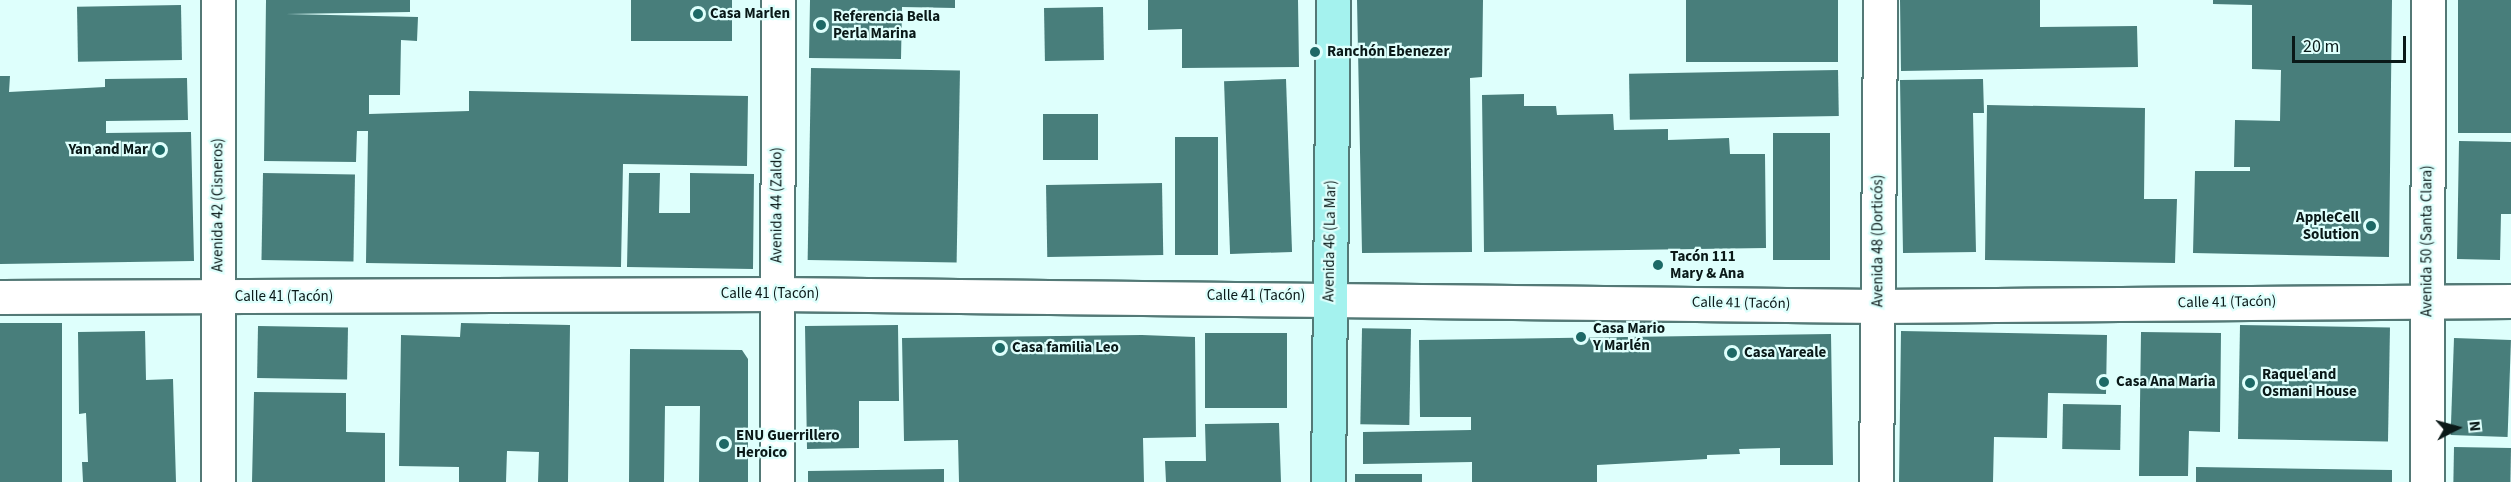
<!DOCTYPE html>
<meta charset="utf-8">
<style>
body{margin:0}
#map{position:relative;width:2511px;height:482px;overflow:hidden;background:#defffc;font-family:"Source Sans 3",sans-serif}
div>[style]{position:absolute}
[style*='--x']{left:calc(var(--x)*1px);top:calc(var(--y)*1px);width:calc(var(--w)*1px);rotate:calc(var(--a)*1deg)}
.building>*{inset:0;background:#487e7b;transform-origin:0 0}
.roads{filter:drop-shadow(2px 0 #537976) drop-shadow(-2px 0 #537976) drop-shadow(0 2px #537976) drop-shadow(0 -2px #537976)}
.street>*{height:33px;margin:-16.5px;padding:0 16.5px;transform-origin:16.5px;border-radius:16.5px;background:#fff}
.secondary>*{height:33px;margin:-16.5px;padding:0 16.5px;transform-origin:16.5px;border-radius:16.5px;background:#fff}
.primary>*{height:33px;margin:-16.5px;padding:0 16.5px;transform-origin:16.5px;border-radius:16.5px;background:#a4f2ee}
.dots>*{width:16px;height:16px;translate:-50% -50%;box-sizing:border-box;border:3px solid #defffc;border-radius:50%}
span{translate:-50% -50%;white-space:nowrap;text-align:center;line-height:1.15;-webkit-text-stroke:4.5px #defffc;paint-order:stroke}
.poi-label{font-size:15px;color:#0a1918;font-weight:700}
.left{translate:0 -50%;text-align:left}
.right{translate:-100% -50%;text-align:right}
.street-label{font-size:15px;color:#0a1918}
.north{position:absolute;left:2427px;top:398px;width:60px;height:60px;-webkit-text-stroke:4px #defffc;paint-order:stroke;rotate:84deg;font-size:16px;font-weight:700;line-height:24px;text-align:center;color:#0a1918}
.north::after{content:'';display:block;margin:auto;width:21px;height:27px;background:#0a1918;clip-path:polygon(50% 0,100% 100%,50% 72%,0 100%)}
.scale{position:absolute;left:2292px;top:36px;width:114px;height:27px;box-sizing:border-box;border:3px solid #0a1918;border-top:0;padding-left:8px;font-size:18px;line-height:21px;white-space:nowrap;color:#0a1918;-webkit-text-stroke:4px #defffc;paint-order:stroke}
</style>
<div id="map">
<div class="building">
<i style="clip-path:polygon(266px 0,410px 0,410px 12px,286px 14px,418px 17px,417px 41px,401px 40px,400px 95px,369px 95px,369px 114px,469px 111px,469px 91px,748px 96px,747px 166px,623px 164px,621px 267px,366px 263px,368px 131px,357px 131px,356px 162px,264px 161px)"></i>
<i style="left:631px;top:0;width:101px;height:41px"></i>
<i style="clip-path:polygon(810px 0,955px 0,955px 8px,902px 7px,901px 59px,809px 58px)"></i>
<i style="clip-path:polygon(1148px 0,1298px 0,1299px 67px,1182px 68px,1182px 29px,1148px 30px)"></i>
<i style="clip-path:polygon(1357px 0,1483px 0,1482px 77px,1470px 78px,1472px 252px,1362px 253px)"></i>
<i style="left:1686px;top:0;width:152px;height:62px"></i>
<i style="clip-path:polygon(1900px 0,2040px 0,2040px 27px,2137px 26px,2138px 67px,1901px 71px)"></i>
<i style="clip-path:polygon(2213px 0,2392px 0,2389px 257px,2193px 253px,2195px 171px,2250px 171px,2250px 167px,2234px 167px,2235px 120px,2280px 121px,2281px 70px,2252px 69px,2252px 5px,2213px 4px)"></i>
<i style="left:2458px;top:0;width:53px;height:133px"></i>
<i style="left:181px;top:5px;width:55px;height:104px;rotate:89deg"></i>
<i style="left:1103px;top:7px;width:53px;height:59px;rotate:89deg"></i>
<i style="left:811px;top:68px;width:149px;height:192px;rotate:1deg"></i>
<i style="left:1838px;top:70px;width:46px;height:209px;rotate:89deg"></i>
<i style="clip-path:polygon(0 76px,10px 76px,9px 92px,105px 87px,105px 79px,187px 78px,188px 120px,106px 121px,106px 133px,191px 132px,194px 261px,0 264px)"></i>
<i style="left:1286px;top:79px;width:173px;height:62px;rotate:88deg"></i>
<i style="clip-path:polygon(1983px 79px,1984px 113px,1973px 113px,1976px 252px,1903px 253px,1900px 80px)"></i>
<i style="clip-path:polygon(1524px 94px,1524px 106px,1556px 106px,1557px 115px,1613px 114px,1614px 130px,1668px 129px,1668px 140px,1729px 138px,1730px 154px,1765px 154px,1766px 248px,1484px 252px,1482px 95px)"></i>
<i style="clip-path:polygon(1987px 105px,2145px 108px,2144px 199px,2177px 199px,2175px 263px,1985px 260px)"></i>
<i style="left:1043px;top:114px;width:55px;height:46px"></i>
<i style="left:1773px;top:133px;width:57px;height:127px"></i>
<i style="left:1175px;top:137px;width:43px;height:118px"></i>
<i style="clip-path:polygon(2459px 141px,2511px 142px,2511px 214px,2501px 214px,2500px 260px,2457px 259px)"></i>
<i style="left:263px;top:173px;width:92px;height:87px;rotate:1deg"></i>
<i style="clip-path:polygon(629px 173px,660px 173px,659px 213px,690px 213px,690px 173px,754px 174px,753px 269px,627px 267px)"></i>
<i style="left:1162px;top:183px;width:72px;height:116px;rotate:89deg"></i>
<i style="left:0;top:323px;width:62px;height:159px"></i>
<i style="clip-path:polygon(461px 323px,570px 325px,568px 482px,538px 482px,539px 452px,507px 451px,506px 482px,459px 482px,459px 467px,399px 466px,401px 335px,460px 337px)"></i>
<i style="clip-path:polygon(898px 325px,899px 401px,859px 401px,859px 448px,807px 449px,805px 326px)"></i>
<i style="left:2240px;top:325px;width:150px;height:114px;rotate:1deg"></i>
<i style="left:258px;top:326px;width:90px;height:52px;rotate:1deg"></i>
<i style="left:1411px;top:329px;width:96px;height:49px;rotate:91deg"></i>
<i style="clip-path:polygon(145px 331px,146px 380px,173px 379px,176px 482px,83px 482px,82px 462px,88px 462px,86px 413px,79px 414px,78px 332px)"></i>
<i style="clip-path:polygon(1901px 331px,2107px 335px,2106px 394px,2048px 393px,2047px 438px,1994px 437px,1993px 482px,1899px 482px)"></i>
<i style="clip-path:polygon(2141px 332px,2221px 333px,2220px 432px,2189px 431px,2188px 476px,2139px 476px)"></i>
<i style="left:1287px;top:333px;width:75px;height:82px;rotate:90deg"></i>
<i style="clip-path:polygon(1831px 334px,1833px 465px,1780px 465px,1780px 448px,1739px 449px,1740px 454px,1707px 455px,1707px 459px,1597px 465px,1597px 482px,1472px 482px,1472px 462px,1363px 464px,1363px 432px,1471px 430px,1471px 417px,1420px 417px,1419px 340px)"></i>
<i style="clip-path:polygon(1142px 335px,1195px 337px,1196px 437px,1143px 438px,1144px 482px,959px 482px,958px 440px,904px 441px,902px 338px)"></i>
<i style="left:2454px;top:338px;width:57px;height:97px;rotate:2deg"></i>
<i style="clip-path:polygon(630px 349px,742px 350px,748px 359px,748px 482px,699px 482px,700px 406px,665px 406px,664px 482px,629px 482px)"></i>
<i style="clip-path:polygon(254px 392px,346px 393px,346px 432px,385px 433px,385px 482px,252px 482px)"></i>
<i style="left:2063px;top:404px;width:58px;height:45px;rotate:1deg"></i>
<i style="clip-path:polygon(1279px 423px,1281px 482px,1166px 482px,1165px 461px,1206px 461px,1205px 424px)"></i>
<i style="left:2454px;top:447px;width:57px;height:35px;rotate:1deg"></i>
<i style="clip-path:polygon(2196px 467px,2392px 470px,2392px 482px,2196px 482px)"></i>
<i style="clip-path:polygon(944px 469px,944px 482px,808px 482px,808px 471px)"></i>
<i style="left:1422px;top:474px;width:8px;height:67px;rotate:90deg"></i>
</div>
<div class="roads">
<div class="street">
<i style="--x:218;--y:0;--w:482;--a:90"></i>
<i style="--x:0;--y:297;--w:777;--a:-0.22"></i>
<i style="--x:777;--y:294;--w:1101;--a:0.62"></i>
<i style="--x:1878;--y:306;--w:633;--a:-0.45"></i>
<i style="--x:777;--y:482;--w:482;--a:-89.9"></i>
<i style="--x:2427;--y:482;--w:482;--a:-89.9"></i>
</div>
<div class="secondary">
<i style="--x:1876;--y:482;--w:482;--a:-89.5"></i>
</div>
<div class="primary">
<i style="--x:1328;--y:482;--w:482;--a:-89.4"></i>
</div>
</div>
<div class="dots">
<i style="left:698px;top:14px;background:#1d6966"></i>
<i style="left:821px;top:25px;background:#1d6966"></i>
<i style="left:1315px;top:52px;background:#1d6966"></i>
<i style="left:160px;top:150px;background:#1d6966"></i>
<i style="left:2371px;top:226px;background:#1d6966"></i>
<i style="left:1658px;top:265px;background:#1d6966"></i>
<i style="left:1581px;top:337px;background:#1d6966"></i>
<i style="left:1000px;top:348px;background:#1d6966"></i>
<i style="left:1732px;top:353px;background:#1d6966"></i>
<i style="left:2104px;top:382px;background:#1d6966"></i>
<i style="left:2250px;top:383px;background:#1d6966"></i>
<i style="left:724px;top:444px;background:#1d6966"></i>
</div>
<div class="poi-label">
<span class="left" style="left:710px;top:14px">Casa Marlen</span>
<span class="left" style="left:833px;top:25px">Referencia Bella<br>Perla Marina</span>
<span class="left" style="left:1327px;top:52px">Ranchón Ebenezer</span>
<span class="right" style="left:148px;top:150px">Yan and Mar</span>
<span class="right" style="left:2359px;top:226px">AppleCell<br>Solution</span>
<span class="left" style="left:1670px;top:265px">Tacón 111<br>Mary &amp; Ana</span>
<span class="left" style="left:1593px;top:337px">Casa Mario<br>Y Marlén</span>
<span class="left" style="left:1012px;top:348px">Casa familia Leo</span>
<span class="left" style="left:1744px;top:353px">Casa Yareale</span>
<span class="left" style="left:2262px;top:383px">Raquel and<br>Osmani House</span>
<span class="left" style="left:2116px;top:382px">Casa Ana Maria</span>
<span class="left" style="left:736px;top:444px">ENU Guerrillero<br>Heroico</span>
</div>
<div class="street-label">
<span style="left:218px;top:205px;rotate:-90deg">Avenida 42 (Cisneros)</span>
<span style="left:777px;top:205px;rotate:-90deg">Avenida 44 (Zaldo)</span>
<span style="left:1330px;top:241px;rotate:-89deg">Avenida 46 (La Mar)</span>
<span style="left:1878px;top:241px;rotate:-90deg">Avenida 48 (Dorticós)</span>
<span style="left:2427px;top:241px;rotate:-90deg">Avenida 50 (Santa Clara)</span>
<span style="left:770px;top:294px">Calle 41 (Tacón)</span>
<span style="left:1256px;top:296px">Calle 41 (Tacón)</span>
<span style="left:284px;top:297px">Calle 41 (Tacón)</span>
<span style="left:2227px;top:302px;rotate:-1deg">Calle 41 (Tacón)</span>
<span style="left:1741px;top:303px;rotate:1deg">Calle 41 (Tacón)</span>
</div>
<div class="north">N</div>
<div class="scale">20 m</div>
</div>
